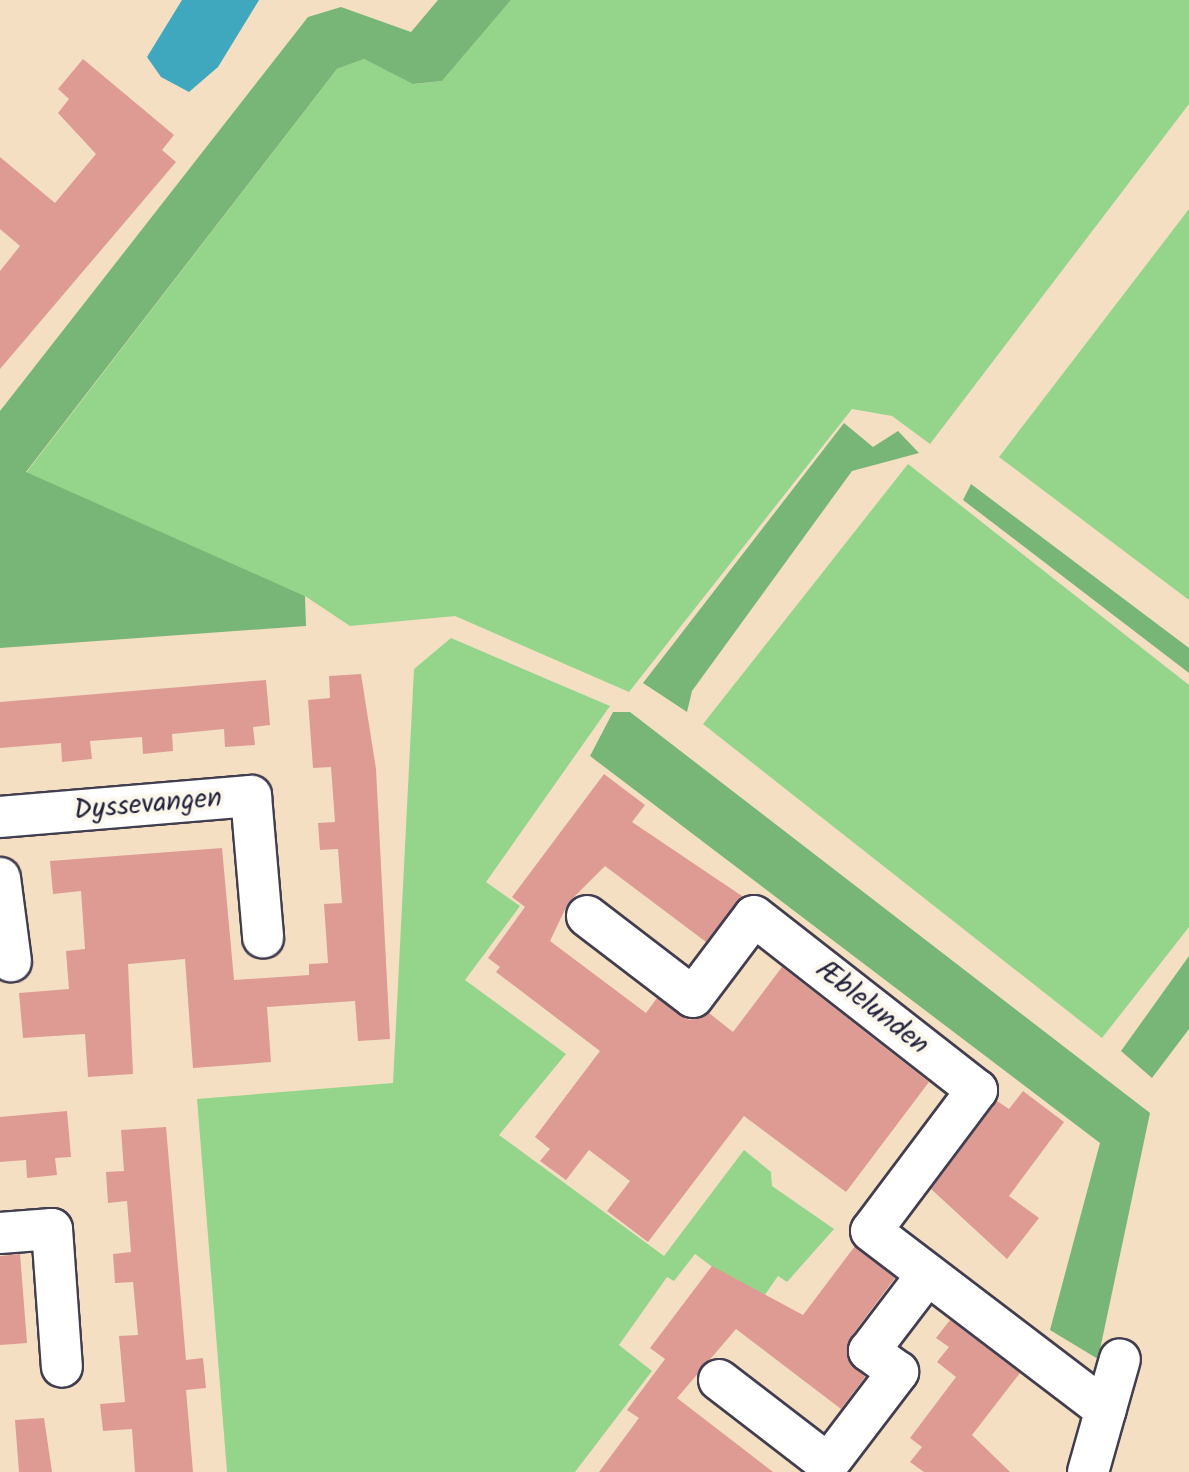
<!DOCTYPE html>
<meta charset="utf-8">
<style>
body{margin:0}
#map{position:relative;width:1189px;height:1472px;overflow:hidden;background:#f4dfc3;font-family:Kalam,sans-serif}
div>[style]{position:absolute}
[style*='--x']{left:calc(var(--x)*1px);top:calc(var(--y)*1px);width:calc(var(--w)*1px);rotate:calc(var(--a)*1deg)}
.green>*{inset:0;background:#95d58b}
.forest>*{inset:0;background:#78b677}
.water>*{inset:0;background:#3fa8bf}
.building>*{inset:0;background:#dd9b94}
.roads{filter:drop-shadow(2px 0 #423e4f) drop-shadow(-2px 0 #423e4f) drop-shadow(0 2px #423e4f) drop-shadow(0 -2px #423e4f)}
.minor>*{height:40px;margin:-20px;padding:0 20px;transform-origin:20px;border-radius:20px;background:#fff}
span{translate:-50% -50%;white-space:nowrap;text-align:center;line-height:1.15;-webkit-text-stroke:8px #fbf7ec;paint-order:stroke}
.street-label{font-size:28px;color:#22223b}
</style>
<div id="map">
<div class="green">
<i style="clip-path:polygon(511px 0,1189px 0,1189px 104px,930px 444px,892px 416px,852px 409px,629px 692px,455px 616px,350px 626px,305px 596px,26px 473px,337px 69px,364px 59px,414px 84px,442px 81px)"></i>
<i style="clip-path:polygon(1189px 209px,1189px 600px,999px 457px)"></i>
<i style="clip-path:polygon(908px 464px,1189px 685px,1189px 927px,1102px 1038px,703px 724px)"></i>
<i style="clip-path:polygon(451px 638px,610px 706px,486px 882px,520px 906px,465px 980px,566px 1054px,499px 1135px,664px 1256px,744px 1150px,771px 1172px,772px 1186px,834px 1229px,787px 1282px,778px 1276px,760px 1302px,695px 1254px,674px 1281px,667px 1277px,619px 1345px,652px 1371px,575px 1472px,227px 1472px,197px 1099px,393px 1083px,414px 669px)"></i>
</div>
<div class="forest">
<i style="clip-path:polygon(438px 0,511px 0,442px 81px,413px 84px,364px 59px,337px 69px,26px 472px,305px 596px,306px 626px,0 648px,0 411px,308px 17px,341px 7px,411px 32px)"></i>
<i style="clip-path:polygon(844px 423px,873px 447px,898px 431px,919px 453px,852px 471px,692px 691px,687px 712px,643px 683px)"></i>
<i style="clip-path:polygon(971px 484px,1189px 648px,1189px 673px,963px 500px)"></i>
<i style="clip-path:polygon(613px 712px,630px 712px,1150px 1113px,1098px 1359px,1050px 1330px,1100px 1143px,590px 756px)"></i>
<i style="clip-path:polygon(1189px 956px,1189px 1029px,1152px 1078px,1121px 1051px)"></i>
</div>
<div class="water">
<i style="clip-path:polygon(182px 0,259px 0,218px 67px,189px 92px,161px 77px,147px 57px)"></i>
</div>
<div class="building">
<i style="clip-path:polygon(83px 59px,174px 135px,162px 150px,176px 162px,0 369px,0 271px,20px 246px,0 229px,0 157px,55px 203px,96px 154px,58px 113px,69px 99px,58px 89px)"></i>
<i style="clip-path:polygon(361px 674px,376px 769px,390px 1039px,358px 1041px,355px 1001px,267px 1007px,271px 1062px,193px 1068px,185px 959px,128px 964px,133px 1074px,88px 1077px,85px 1034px,23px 1038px,19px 993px,69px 989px,66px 951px,85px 949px,81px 891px,53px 894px,50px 861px,222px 848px,234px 980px,309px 975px,309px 964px,328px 963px,324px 904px,342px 903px,338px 849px,320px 850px,318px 823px,335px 822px,331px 767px,313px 768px,308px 700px,330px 698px,329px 676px)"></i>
<i style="clip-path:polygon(266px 680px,270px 725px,253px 727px,255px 745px,225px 747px,224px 729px,172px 734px,173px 751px,143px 754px,142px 737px,90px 741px,92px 759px,62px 762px,61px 743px,0 748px,0 702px)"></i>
<i style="clip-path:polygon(604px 774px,645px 805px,632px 822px,742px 896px,706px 942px,605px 866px,568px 903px,550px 941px,646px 1013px,657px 998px,689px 1020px,709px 1013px,733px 1032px,782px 967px,929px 1082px,846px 1192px,744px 1116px,648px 1242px,607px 1211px,630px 1181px,589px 1150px,566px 1180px,540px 1161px,550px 1149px,535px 1137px,600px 1051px,496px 972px,500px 967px,488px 958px,525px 907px,512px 897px)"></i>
<i style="clip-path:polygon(1023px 1091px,1064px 1122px,1009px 1196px,1039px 1218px,1007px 1259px,931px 1189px,997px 1101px,1009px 1109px)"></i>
<i style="clip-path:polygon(67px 1111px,71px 1157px,55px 1158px,57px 1175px,27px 1178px,26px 1160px,0 1162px,0 1117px)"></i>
<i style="clip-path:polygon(166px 1127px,186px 1360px,203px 1358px,206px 1388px,186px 1390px,193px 1472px,135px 1472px,132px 1429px,103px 1431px,100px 1404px,125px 1402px,119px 1336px,138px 1335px,133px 1282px,115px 1283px,113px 1254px,131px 1252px,127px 1201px,108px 1203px,106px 1172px,124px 1171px,121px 1130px)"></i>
<i style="clip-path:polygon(855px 1246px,895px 1278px,850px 1338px,848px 1359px,865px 1377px,841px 1409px,736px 1329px,677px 1398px,773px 1472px,599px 1472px,639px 1418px,627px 1410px,665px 1359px,650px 1348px,712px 1266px,803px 1315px)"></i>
<i style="clip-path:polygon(20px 1254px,27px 1343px,0 1345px,0 1256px)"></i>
<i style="clip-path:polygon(950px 1320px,1020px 1373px,972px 1435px,1010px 1472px,924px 1472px,910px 1462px,922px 1447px,910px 1438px,956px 1377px,937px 1362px,949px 1347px,936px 1338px)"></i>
<i style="clip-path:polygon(44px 1418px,52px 1472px,19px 1472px,15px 1420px)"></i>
</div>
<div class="roads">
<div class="minor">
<i style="--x:0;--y:817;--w:252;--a:-4.8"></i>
<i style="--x:251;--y:796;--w:142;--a:85.1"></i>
<i style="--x:0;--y:878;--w:84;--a:82.5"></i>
<i style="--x:587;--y:916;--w:133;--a:37.4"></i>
<i style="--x:693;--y:997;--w:101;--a:-53"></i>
<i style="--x:754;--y:916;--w:283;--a:38"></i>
<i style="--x:977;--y:1090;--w:176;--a:126.9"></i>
<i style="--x:871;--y:1231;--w:295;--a:37.3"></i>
<i style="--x:0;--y:1233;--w:52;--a:-4.4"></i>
<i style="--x:52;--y:1229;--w:138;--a:85.9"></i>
<i style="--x:719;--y:1380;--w:138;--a:37.6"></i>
<i style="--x:828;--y:1464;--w:116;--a:-52.7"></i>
<i style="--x:898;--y:1372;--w:36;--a:-144"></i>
<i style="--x:869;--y:1351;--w:96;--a:-52.7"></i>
<i style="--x:1088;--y:1472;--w:117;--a:-74.2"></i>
</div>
</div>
<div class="street-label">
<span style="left:148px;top:805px;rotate:-5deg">Dyssevangen</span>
<span style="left:872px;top:1008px;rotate:38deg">Æblelunden</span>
</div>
</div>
